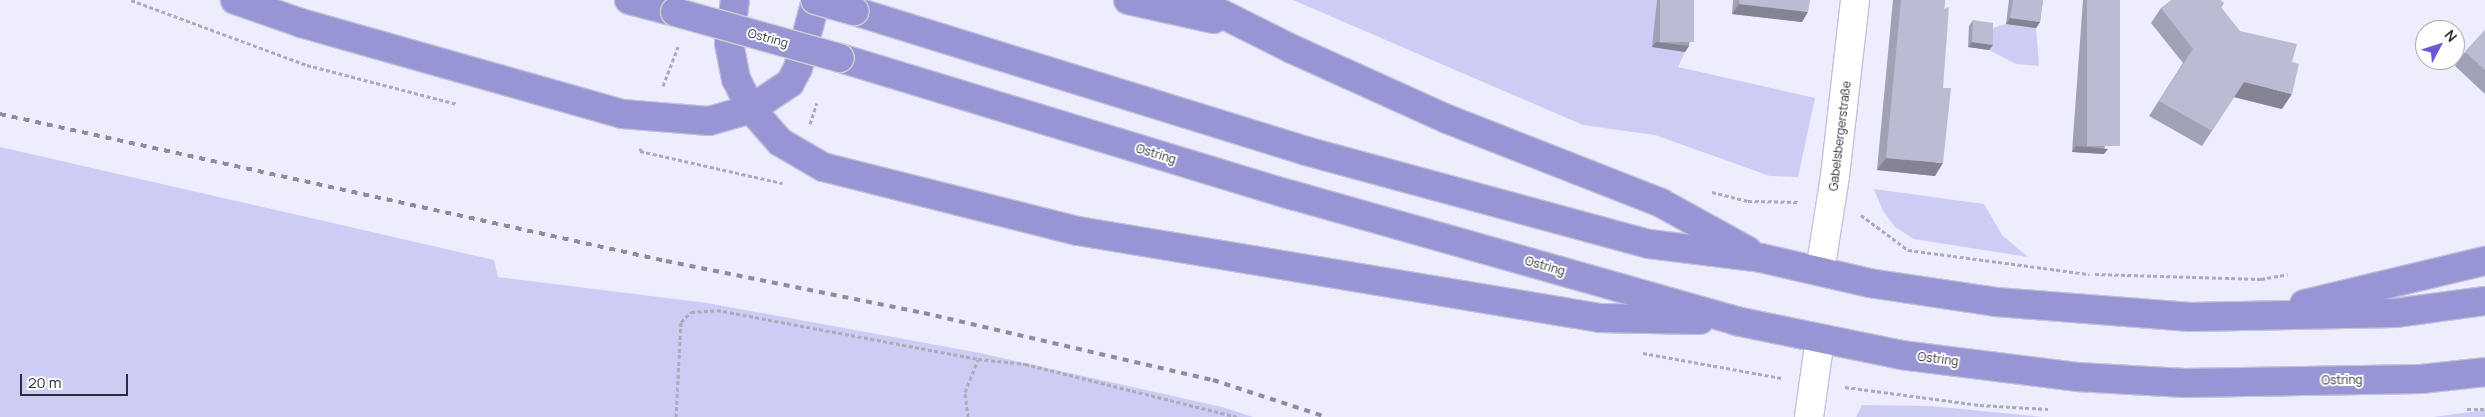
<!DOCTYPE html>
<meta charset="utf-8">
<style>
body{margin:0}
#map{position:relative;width:2485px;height:417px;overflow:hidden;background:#ededfd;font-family:Manrope,sans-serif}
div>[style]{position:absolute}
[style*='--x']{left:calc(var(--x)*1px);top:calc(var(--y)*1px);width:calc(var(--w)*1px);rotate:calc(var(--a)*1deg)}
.green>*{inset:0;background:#cdccf5}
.path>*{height:3px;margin-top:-1.5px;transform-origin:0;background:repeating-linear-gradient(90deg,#ababb9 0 4px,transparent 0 6.5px)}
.roads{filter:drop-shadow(1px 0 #c2c1db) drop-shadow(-1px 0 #c2c1db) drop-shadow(0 1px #c2c1db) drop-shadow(0 -1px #c2c1db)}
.street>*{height:28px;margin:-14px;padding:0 14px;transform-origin:14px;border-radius:14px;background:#fff}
.highway>*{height:28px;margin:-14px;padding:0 14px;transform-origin:14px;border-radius:14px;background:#9895d4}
.rail>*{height:4px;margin-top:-2px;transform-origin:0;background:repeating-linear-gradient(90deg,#8d8d9a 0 6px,transparent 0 12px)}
.bridges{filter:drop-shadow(1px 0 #d1d1d3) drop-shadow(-1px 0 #d1d1d3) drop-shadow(0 1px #d1d1d3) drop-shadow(0 -1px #d1d1d3)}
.highway-bridge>*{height:28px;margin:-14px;padding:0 14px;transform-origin:14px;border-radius:14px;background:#9895d4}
.wall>*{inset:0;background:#a1a1b6}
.shaded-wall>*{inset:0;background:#838394}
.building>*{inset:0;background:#bbbbd4;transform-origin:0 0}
span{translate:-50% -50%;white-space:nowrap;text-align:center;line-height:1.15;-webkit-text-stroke:4px #fff;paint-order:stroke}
.street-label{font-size:12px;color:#2d2d37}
.north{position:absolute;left:2415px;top:20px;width:50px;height:50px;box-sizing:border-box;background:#fff;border:1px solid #ababaf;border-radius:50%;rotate:50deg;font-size:14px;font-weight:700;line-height:20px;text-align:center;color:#2d2d37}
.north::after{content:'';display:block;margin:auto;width:18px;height:22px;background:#6b58d1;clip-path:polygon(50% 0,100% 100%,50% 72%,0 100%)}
.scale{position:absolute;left:20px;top:374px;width:108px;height:22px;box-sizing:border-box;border:2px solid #2d2d37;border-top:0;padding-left:6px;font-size:15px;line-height:18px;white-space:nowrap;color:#2d2d37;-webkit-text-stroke:4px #fff;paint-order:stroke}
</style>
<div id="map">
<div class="green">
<i style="clip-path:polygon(1293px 0,1657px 0,1653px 47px,1685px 52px,1678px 67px,1815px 98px,1798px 177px,1770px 176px,1655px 135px,1583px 125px)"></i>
<i style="clip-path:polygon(2006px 24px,2036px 28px,2039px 66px,2016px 64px,1989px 50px,1989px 29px)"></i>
<i style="clip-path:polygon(0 147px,494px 260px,498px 277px,707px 303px,980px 353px,1222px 407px,1253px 417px,0 417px)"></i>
<i style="clip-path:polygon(1874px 189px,1984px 204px,2002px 235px,2028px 257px,1914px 239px,1895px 227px,1883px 211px)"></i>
<i style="clip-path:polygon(1862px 405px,1930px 406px,2043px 417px,1856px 417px)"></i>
<i style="clip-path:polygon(2485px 410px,2485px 417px,2433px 417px)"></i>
</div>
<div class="path">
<i style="--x:131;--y:0;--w:188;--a:20.3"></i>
<i style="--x:307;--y:65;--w:155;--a:14.6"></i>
<i style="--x:663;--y:86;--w:42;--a:-69"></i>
<i style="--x:810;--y:124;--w:22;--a:-72"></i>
<i style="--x:641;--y:148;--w:3;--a:108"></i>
<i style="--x:640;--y:151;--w:146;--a:12.7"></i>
<i style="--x:1712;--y:192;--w:37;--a:14"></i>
<i style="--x:1748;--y:201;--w:51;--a:1.1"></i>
<i style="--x:1861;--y:215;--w:59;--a:36.7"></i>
<i style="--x:1908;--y:250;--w:183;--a:7.6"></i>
<i style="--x:2095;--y:274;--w:166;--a:1.7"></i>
<i style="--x:2261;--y:279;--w:27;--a:-10"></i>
<i style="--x:1643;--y:353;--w:141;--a:10.2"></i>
<i style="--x:1845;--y:387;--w:136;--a:7.6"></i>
<i style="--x:1980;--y:405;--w:68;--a:3.4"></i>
<i style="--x:2467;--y:409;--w:18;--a:0"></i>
<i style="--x:676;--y:417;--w:95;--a:-87"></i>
<i style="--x:681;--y:322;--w:14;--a:-45"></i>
<i style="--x:691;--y:312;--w:26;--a:-4"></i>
<i style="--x:717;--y:310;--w:266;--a:10.6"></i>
<i style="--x:978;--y:359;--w:47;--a:6.1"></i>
<i style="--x:1025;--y:364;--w:219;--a:14"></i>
<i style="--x:968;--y:417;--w:25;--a:-97"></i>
<i style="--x:965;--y:392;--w:35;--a:-68"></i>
</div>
<div class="roads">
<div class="street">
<i style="--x:1820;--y:271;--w:96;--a:-81"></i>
<i style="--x:1835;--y:176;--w:177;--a:-83.5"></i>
<i style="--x:1809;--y:417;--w:79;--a:-82"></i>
</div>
<div class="highway">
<i style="--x:235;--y:0;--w:70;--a:19.2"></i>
<i style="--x:301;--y:23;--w:334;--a:15.8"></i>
<i style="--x:622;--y:114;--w:87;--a:4.6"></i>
<i style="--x:709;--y:121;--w:44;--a:-15.9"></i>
<i style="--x:751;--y:109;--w:47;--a:-33.7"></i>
<i style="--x:790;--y:83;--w:17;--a:-62"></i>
<i style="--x:798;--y:68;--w:70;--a:-75.2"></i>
<i style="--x:629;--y:0;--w:48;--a:14.6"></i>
<i style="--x:735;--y:0;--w:43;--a:97.9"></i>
<i style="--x:729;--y:43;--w:37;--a:79"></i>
<i style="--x:736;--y:79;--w:34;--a:63"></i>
<i style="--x:751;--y:109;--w:44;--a:48.7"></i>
<i style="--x:780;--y:142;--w:50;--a:30.2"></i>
<i style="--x:823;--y:167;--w:263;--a:14.1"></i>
<i style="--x:1078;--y:231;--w:529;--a:9.46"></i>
<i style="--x:1600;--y:318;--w:100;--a:1.1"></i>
<i style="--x:1128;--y:0;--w:88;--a:12.5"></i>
<i style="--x:1194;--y:0;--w:110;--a:26.6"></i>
<i style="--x:1292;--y:49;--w:170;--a:24.3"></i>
<i style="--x:1447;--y:119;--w:230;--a:21.4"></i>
<i style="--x:1661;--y:203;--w:99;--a:28.9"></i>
<i style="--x:854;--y:11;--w:473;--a:17.2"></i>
<i style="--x:1306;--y:151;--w:355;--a:15.2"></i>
<i style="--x:1649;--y:244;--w:113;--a:7.1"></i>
<i style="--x:1761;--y:258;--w:111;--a:13"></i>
<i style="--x:1869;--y:283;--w:128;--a:8.5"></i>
<i style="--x:1996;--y:302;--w:195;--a:4.4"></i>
<i style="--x:2190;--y:317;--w:205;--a:-1.1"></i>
<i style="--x:2395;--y:313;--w:91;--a:-7.6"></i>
<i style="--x:840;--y:58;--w:472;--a:16.9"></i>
<i style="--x:1292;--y:195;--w:462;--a:15.8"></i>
<i style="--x:1736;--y:321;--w:168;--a:11.6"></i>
<i style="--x:1901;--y:355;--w:177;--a:7.1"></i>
<i style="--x:2077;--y:377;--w:108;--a:3.2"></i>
<i style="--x:2185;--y:383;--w:236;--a:-1"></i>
<i style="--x:2421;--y:379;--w:64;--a:-6.2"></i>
<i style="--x:2304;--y:304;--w:186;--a:-13.4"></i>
</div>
</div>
<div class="rail">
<i style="--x:0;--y:114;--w:682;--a:12.45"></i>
<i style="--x:666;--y:261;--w:263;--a:11.4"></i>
<i style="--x:924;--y:313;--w:297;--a:13.1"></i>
<i style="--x:1213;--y:380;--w:119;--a:18.1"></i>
</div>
<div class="bridges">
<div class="highway-bridge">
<i style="--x:815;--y:0;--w:41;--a:15.8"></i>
<i style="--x:675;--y:12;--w:171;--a:15.6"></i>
</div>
</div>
<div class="wall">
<i style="clip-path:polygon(1657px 0,1694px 0,1689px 46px,1685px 52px,1652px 47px)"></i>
<i style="clip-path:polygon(1733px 0,1810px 0,1802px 22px,1732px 14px)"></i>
<i style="clip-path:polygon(1893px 0,1945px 0,1944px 9px,1935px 176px,1877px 170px)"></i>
<i style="clip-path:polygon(2009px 0,2043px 0,2040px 22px,2036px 28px,2006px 24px)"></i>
<i style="clip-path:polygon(2083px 0,2120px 0,2104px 154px,2072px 152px)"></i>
<i style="clip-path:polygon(2224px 3px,2221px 7px,2282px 109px,2234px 97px,2202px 146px,2149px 116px,2183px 63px,2151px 23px,2161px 8px)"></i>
<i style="clip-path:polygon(1973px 20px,1993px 45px,1989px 50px,1968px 47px,1969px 26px)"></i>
<i style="clip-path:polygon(2485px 30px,2485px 94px,2455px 66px,2465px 52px)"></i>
</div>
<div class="shaded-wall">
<i style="clip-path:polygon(1739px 4px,1808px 12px,1802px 22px,1732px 14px)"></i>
<i style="clip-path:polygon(2010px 18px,2040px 22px,2036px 28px,2006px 24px)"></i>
<i style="clip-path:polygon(1656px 42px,1689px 46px,1685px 52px,1652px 47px)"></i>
<i style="clip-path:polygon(1972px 42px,1993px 45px,1989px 50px,1968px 47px)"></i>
<i style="clip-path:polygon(2244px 82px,2292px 94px,2282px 109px,2234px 97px)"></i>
<i style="clip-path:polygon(2076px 146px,2108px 149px,2104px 154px,2072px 152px)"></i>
<i style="clip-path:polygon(1886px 158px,1943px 163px,1935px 176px,1877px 170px)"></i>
</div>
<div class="building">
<i style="left:1660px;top:0;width:34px;height:42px"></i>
<i style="clip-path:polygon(1739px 0,1810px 0,1808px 12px,1739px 4px)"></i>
<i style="clip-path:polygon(1901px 0,1945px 0,1944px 9px,1949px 7px,1943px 88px,1951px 88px,1943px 163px,1886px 158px)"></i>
<i style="clip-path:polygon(2013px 0,2043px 0,2040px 22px,2010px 18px)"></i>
<i style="left:2087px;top:0;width:33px;height:146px"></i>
<i style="clip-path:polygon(2171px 0,2221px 0,2224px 3px,2220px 6px,2240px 31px,2297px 44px,2292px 62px,2299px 64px,2292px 94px,2244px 82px,2212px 131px,2159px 101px,2193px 49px,2161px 8px)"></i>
<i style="clip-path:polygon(1973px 20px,1993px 23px,1993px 45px,1972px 42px)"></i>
<i style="clip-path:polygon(2485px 30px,2485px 70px,2465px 52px)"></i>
</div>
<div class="street-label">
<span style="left:768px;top:38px;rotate:15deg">Ostring</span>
<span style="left:1840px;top:136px;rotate:-83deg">Gabelsbergerstraße</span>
<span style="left:1156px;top:154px;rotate:17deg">Ostring</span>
<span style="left:1545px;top:266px;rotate:16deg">Ostring</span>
<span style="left:1938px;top:359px;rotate:7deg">Ostring</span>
<span style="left:2342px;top:380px;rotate:-1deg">Ostring</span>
</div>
<div class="north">N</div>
<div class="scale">20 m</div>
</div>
